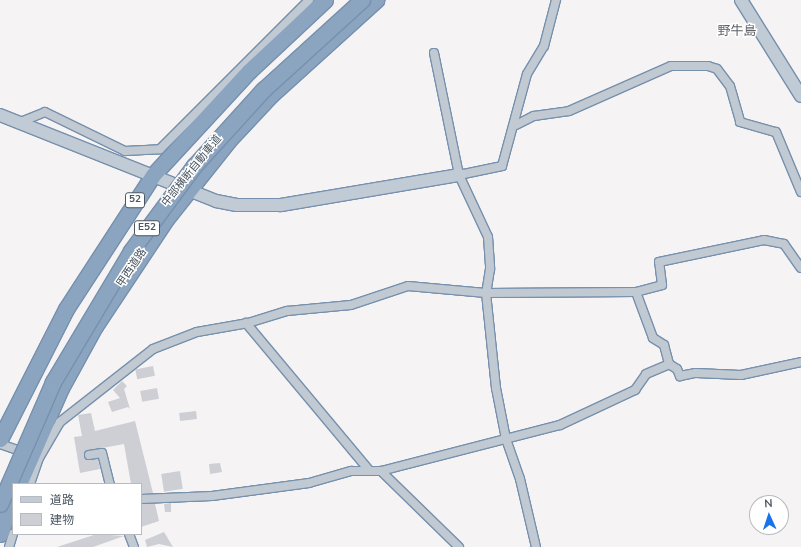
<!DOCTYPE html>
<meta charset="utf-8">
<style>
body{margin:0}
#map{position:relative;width:801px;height:547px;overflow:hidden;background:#f5f3f3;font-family:"Nunito Sans","Noto Sans JP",sans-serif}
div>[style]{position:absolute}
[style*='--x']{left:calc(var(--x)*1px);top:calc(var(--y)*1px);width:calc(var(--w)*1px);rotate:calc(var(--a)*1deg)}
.building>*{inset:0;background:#cdcfd5;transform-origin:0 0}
.roads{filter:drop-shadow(1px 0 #7690ad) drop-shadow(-1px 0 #7690ad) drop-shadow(0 1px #7690ad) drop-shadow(0 -1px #7690ad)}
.street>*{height:8px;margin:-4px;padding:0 4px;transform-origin:4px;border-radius:4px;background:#c1cad2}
.secondary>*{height:12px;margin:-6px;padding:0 6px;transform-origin:6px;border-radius:6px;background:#c1cbd6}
.highway>*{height:15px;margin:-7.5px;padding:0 7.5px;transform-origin:7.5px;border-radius:7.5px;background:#8ba5c1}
.bridges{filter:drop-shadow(1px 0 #7690ad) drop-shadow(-1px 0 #7690ad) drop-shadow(0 1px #7690ad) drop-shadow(0 -1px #7690ad)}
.highway-bridge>*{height:15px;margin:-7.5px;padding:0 7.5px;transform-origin:7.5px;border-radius:7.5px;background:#8ba5c1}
span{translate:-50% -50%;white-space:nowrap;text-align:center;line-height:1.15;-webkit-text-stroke:3px #fff;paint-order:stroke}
.shield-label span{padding:1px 3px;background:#fff;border:1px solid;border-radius:3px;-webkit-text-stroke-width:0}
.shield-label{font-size:10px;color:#4a5661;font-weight:700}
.street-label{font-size:11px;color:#4a5661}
.quarter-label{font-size:13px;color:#5f6368}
.legend{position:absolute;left:12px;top:483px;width:130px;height:52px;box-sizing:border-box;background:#fff;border:1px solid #b7bbc0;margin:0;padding:5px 7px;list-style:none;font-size:12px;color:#4a5661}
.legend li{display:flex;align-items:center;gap:8px;height:20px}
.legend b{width:20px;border:1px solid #b7bbc0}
.north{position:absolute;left:749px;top:495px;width:40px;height:40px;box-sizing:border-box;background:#fff;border:1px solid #b7bbc0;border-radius:50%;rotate:357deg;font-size:11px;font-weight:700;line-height:16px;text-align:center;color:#4a5661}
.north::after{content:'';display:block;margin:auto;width:14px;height:18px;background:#1a73e8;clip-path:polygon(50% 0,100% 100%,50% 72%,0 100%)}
</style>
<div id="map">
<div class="building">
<i style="left:153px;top:366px;width:10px;height:18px;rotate:79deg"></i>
<i style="clip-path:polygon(122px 381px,127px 386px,124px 389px,130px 409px,128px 407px,112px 412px,108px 402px,120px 398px,113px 390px)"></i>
<i style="left:157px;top:388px;width:11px;height:17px;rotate:80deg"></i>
<i style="left:196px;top:411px;width:8px;height:17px;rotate:83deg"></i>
<i style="clip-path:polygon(91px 413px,95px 431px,135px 421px,153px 493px,141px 494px,141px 484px,131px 484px,124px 444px,86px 451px,85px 458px,98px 459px,100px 469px,80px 473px,74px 437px,82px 436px,78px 415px)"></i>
<i style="clip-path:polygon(220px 463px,222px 472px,210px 474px,209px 464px)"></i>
<i style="left:180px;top:471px;width:18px;height:19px;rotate:81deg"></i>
<i style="clip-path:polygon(171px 503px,171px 512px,165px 512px,164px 504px)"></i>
<i style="clip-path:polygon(141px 504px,155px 504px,159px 521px,141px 527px)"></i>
<i style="clip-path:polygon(164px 532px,173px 547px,159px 544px,147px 547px,145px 540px)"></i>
<i style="clip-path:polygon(97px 534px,124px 536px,93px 547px,57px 547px)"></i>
</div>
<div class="roads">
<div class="street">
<i style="--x:434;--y:53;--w:125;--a:78.4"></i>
<i style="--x:459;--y:175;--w:68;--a:64.9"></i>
<i style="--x:488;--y:237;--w:32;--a:86"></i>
<i style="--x:490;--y:269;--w:24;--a:99"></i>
<i style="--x:486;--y:293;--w:96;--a:84"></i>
<i style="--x:496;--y:388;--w:52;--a:78.9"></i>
<i style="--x:506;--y:439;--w:42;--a:70.7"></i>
<i style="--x:520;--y:479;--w:70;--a:76.8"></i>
<i style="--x:18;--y:123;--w:29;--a:-22"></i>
<i style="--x:45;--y:112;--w:89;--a:26"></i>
<i style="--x:125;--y:151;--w:35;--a:-3"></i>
<i style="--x:160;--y:149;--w:211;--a:-45"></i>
<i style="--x:516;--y:125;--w:20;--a:-27"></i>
<i style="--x:534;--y:116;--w:35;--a:-8"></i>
<i style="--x:569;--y:111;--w:111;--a:-23.8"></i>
<i style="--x:671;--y:66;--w:37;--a:0"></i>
<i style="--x:708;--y:66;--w:9;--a:18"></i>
<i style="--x:717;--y:69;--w:21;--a:53"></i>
<i style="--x:730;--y:86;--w:37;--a:74"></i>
<i style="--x:740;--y:122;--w:37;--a:16"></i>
<i style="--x:776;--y:132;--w:65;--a:67.4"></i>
<i style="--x:459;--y:175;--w:44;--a:-11.8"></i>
<i style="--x:502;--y:166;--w:95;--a:-74.8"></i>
<i style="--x:527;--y:74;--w:33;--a:-59"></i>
<i style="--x:544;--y:46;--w:48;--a:-75.4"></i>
<i style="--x:636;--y:292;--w:49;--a:69.7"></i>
<i style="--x:653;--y:338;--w:13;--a:32"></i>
<i style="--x:664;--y:345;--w:20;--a:75"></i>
<i style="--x:669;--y:364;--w:9;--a:32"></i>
<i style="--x:677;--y:369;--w:8;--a:67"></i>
<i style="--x:680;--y:376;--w:16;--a:-11"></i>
<i style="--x:696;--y:373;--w:45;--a:2.5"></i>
<i style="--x:741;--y:375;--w:61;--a:-12.2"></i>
<i style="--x:246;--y:323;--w:190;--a:50.1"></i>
<i style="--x:0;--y:444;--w:28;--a:19"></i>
<i style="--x:89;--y:455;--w:13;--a:-9"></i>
<i style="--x:102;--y:453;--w:32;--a:76"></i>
<i style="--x:381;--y:471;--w:109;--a:44.3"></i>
<i style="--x:30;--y:484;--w:28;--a:-71"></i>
<i style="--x:39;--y:458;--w:42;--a:-59.7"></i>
<i style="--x:60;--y:422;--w:118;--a:-38.1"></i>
<i style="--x:153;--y:349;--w:47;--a:-21.1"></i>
<i style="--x:197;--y:332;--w:52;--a:-10"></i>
<i style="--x:248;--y:323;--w:41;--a:-17.1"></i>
<i style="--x:287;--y:311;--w:64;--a:-5.4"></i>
<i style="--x:351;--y:305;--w:60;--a:-18.4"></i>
<i style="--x:408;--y:286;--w:78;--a:5.1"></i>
<i style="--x:486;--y:293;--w:150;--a:-0.4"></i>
<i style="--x:636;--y:292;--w:27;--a:-15"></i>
<i style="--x:662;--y:285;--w:23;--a:-97"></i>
<i style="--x:659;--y:262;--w:107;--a:-11.8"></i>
<i style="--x:764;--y:240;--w:20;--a:11"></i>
<i style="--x:784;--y:244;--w:29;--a:55"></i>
<i style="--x:141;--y:499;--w:71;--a:-2.4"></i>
<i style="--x:212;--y:496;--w:98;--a:-7.6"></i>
<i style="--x:309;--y:483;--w:44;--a:-15.9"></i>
<i style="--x:351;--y:471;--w:30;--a:0"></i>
<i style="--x:381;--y:471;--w:185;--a:-14.4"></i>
<i style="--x:560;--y:425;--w:83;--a:-25"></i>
<i style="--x:635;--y:390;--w:19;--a:-55"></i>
<i style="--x:646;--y:374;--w:25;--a:-23"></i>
<i style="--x:129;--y:534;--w:14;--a:69"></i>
<i style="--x:9;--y:547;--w:14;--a:-73"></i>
</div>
<div class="secondary">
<i style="--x:741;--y:0;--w:113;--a:58"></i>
<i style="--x:0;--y:115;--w:232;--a:21.7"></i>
<i style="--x:216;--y:201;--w:21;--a:11"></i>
<i style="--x:237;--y:205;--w:44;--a:0"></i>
<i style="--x:281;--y:205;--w:181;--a:-9.6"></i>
</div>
<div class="highway">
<i style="--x:0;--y:439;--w:146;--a:-63.1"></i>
<i style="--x:66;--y:309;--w:160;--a:-57"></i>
<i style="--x:153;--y:175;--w:142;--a:-47.3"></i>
<i style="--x:249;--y:71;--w:104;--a:-43.1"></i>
<i style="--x:19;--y:484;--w:105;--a:-66.4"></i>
<i style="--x:61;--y:388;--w:71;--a:-61.3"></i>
<i style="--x:95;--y:326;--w:128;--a:-56.4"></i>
<i style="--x:166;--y:219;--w:100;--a:-51.5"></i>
<i style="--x:228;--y:141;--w:63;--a:-46.9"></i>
<i style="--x:271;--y:95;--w:142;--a:-42.1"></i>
<i style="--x:0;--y:534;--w:38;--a:-70"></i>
</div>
</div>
<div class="bridges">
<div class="highway-bridge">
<i style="--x:0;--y:504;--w:133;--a:-66.5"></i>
<i style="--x:53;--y:382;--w:152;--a:-59.2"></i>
<i style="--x:131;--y:251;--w:106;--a:-53.5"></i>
<i style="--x:194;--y:166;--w:103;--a:-47.8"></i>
<i style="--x:263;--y:90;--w:134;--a:-42.3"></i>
</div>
</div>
<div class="shield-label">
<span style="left:135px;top:200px">52</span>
<span style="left:147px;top:228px">E52</span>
</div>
<div class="street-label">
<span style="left:192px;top:171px;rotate:-51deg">中部横断自動車道</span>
<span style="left:132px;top:268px;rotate:-56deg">甲西道路</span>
</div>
<div class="quarter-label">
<span style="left:737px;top:31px">野牛島</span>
</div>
<ul class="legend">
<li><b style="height:5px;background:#c1cbd6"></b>道路</li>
<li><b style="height:11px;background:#cdcfd5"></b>建物</li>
</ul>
<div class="north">N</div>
</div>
